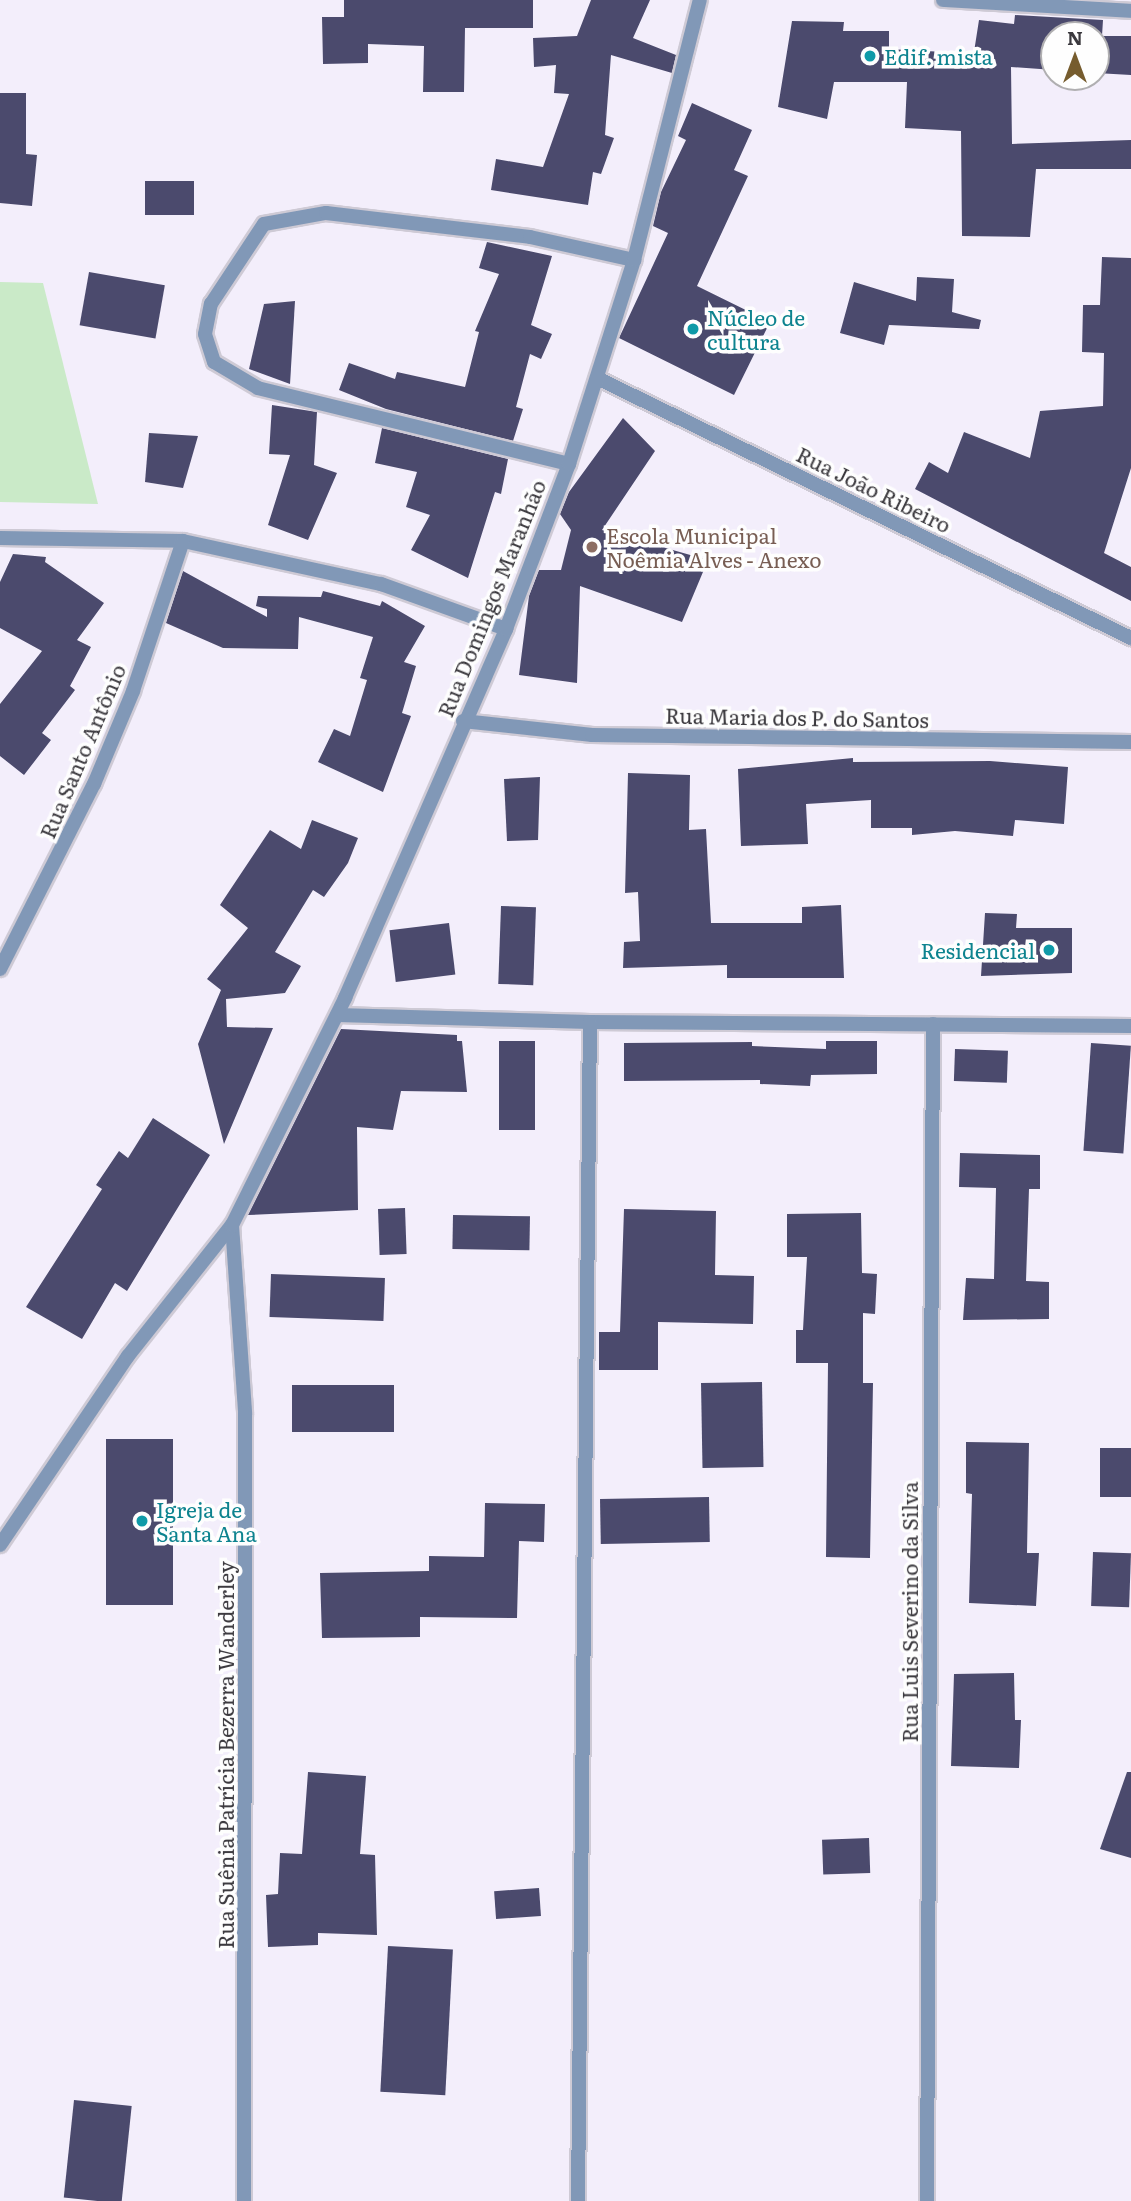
<!DOCTYPE html>
<meta charset="utf-8">
<style>
body{margin:0}
#map{position:relative;width:1131px;height:2201px;overflow:hidden;background:#f3eefb;font-family:Literata,serif}
div>[style]{position:absolute}
[style*='--x']{left:calc(var(--x)*1px);top:calc(var(--y)*1px);width:calc(var(--w)*1px);rotate:calc(var(--a)*1deg)}
.green>*{inset:0;background:#caeac8}
.building>*{inset:0;background:#4b4a6d;transform-origin:0 0}
.roads{filter:drop-shadow(2px 0 #cecad5) drop-shadow(-2px 0 #cecad5) drop-shadow(0 2px #cecad5) drop-shadow(0 -2px #cecad5)}
.street>*{height:14px;margin:-7px;padding:0 7px;transform-origin:7px;border-radius:7px;background:#8198b7}
.dots>*{width:19px;height:19px;translate:-50% -50%;box-sizing:border-box;border:4px solid #fefefe;border-radius:50%}
span{translate:-50% -50%;white-space:nowrap;text-align:center;line-height:1.15;-webkit-text-stroke:7px #fefefe;paint-order:stroke}
.culture-label{font-size:21px;color:#0d838f}
.left{translate:0 -50%;text-align:left}
.right{translate:-100% -50%;text-align:right}
.street-label{font-size:21px;color:#3b393e}
.education-label{font-size:21px;color:#785e54}
.north{position:absolute;left:1040px;top:21px;width:70px;height:70px;box-sizing:border-box;background:#fefefe;border:2px solid #b0afb1;border-radius:50%;rotate:0deg;font-size:19px;font-weight:700;line-height:28px;text-align:center;color:#3b393e}
.north::after{content:'';display:block;margin:auto;width:24px;height:32px;background:#765c2e;clip-path:polygon(50% 0,100% 100%,50% 72%,0 100%)}
</style>
<div id="map">
<div class="green">
<i style="clip-path:polygon(0 282px,43px 283px,98px 504px,0 502px)"></i>
</div>
<div class="building">
<i style="clip-path:polygon(344px 0,533px 0,533px 28px,465px 28px,464px 92px,423px 92px,424px 46px,368px 44px,368px 63px,323px 64px,322px 17px,344px 17px)"></i>
<i style="clip-path:polygon(591px 0,650px 0,633px 38px,676px 55px,672px 73px,611px 55px,605px 135px,614px 138px,601px 174px,593px 172px,588px 205px,491px 190px,496px 159px,543px 167px,569px 94px,554px 93px,556px 65px,534px 67px,533px 38px,577px 36px)"></i>
<i style="clip-path:polygon(1015px 15px,1103px 20px,1102px 36px,1131px 36px,1131px 75px,1096px 73px,1096px 35px,1054px 35px,1054px 70px,1011px 67px,1012px 144px,1131px 140px,1131px 169px,1036px 169px,1030px 237px,962px 236px,961px 131px,905px 128px,907px 82px,834px 82px,827px 119px,778px 107px,792px 21px,844px 22px,843px 31px,889px 31px,889px 49px,963px 53px,974px 52px,979px 20px,1014px 24px)"></i>
<i style="clip-path:polygon(0 93px,26px 93px,26px 154px,37px 155px,32px 206px,0 203px)"></i>
<i style="clip-path:polygon(692px 103px,752px 130px,734px 170px,748px 176px,697px 286px,770px 322px,734px 395px,619px 338px,668px 233px,653px 226px,661px 192px,686px 140px,678px 136px)"></i>
<i style="left:194px;top:181px;width:34px;height:49px;rotate:90deg"></i>
<i style="clip-path:polygon(487px 242px,552px 256px,531px 325px,552px 334px,541px 359px,530px 354px,516px 407px,523px 409px,513px 441px,386px 409px,339px 390px,349px 363px,395px 379px,397px 372px,465px 387px,479px 332px,475px 331px,499px 274px,479px 268px)"></i>
<i style="clip-path:polygon(1102px 257px,1131px 258px,1131px 468px,1104px 553px,1131px 567px,1131px 601px,915px 489px,929px 462px,948px 473px,964px 432px,1030px 458px,1040px 411px,1103px 406px,1104px 353px,1082px 352px,1083px 305px,1100px 305px)"></i>
<i style="left:89px;top:272px;width:77px;height:54px;rotate:10deg"></i>
<i style="clip-path:polygon(917px 277px,954px 279px,952px 312px,981px 320px,979px 329px,889px 325px,884px 345px,840px 333px,854px 282px,916px 301px)"></i>
<i style="clip-path:polygon(295px 301px,290px 384px,249px 369px,264px 304px)"></i>
<i style="clip-path:polygon(272px 405px,317px 412px,314px 465px,337px 473px,308px 540px,268px 525px,290px 455px,269px 454px)"></i>
<i style="clip-path:polygon(623px 418px,655px 451px,602px 530px,708px 560px,682px 622px,580px 586px,577px 683px,519px 675px,529px 596px,539px 570px,561px 570px,571px 530px,560px 514px,569px 492px)"></i>
<i style="clip-path:polygon(382px 428px,508px 459px,501px 494px,495px 492px,468px 578px,411px 550px,430px 515px,406px 507px,417px 472px,375px 463px)"></i>
<i style="clip-path:polygon(149px 433px,198px 436px,183px 488px,145px 482px)"></i>
<i style="clip-path:polygon(13px 554px,46px 557px,45px 562px,104px 603px,77px 640px,91px 647px,70px 686px,75px 690px,42px 733px,51px 740px,24px 775px,0 756px,0 704px,42px 651px,0 628px,0 582px)"></i>
<i style="clip-path:polygon(183px 571px,267px 617px,267px 609px,256px 606px,258px 596px,321px 597px,323px 591px,380px 606px,382px 601px,425px 626px,404px 662px,416px 666px,402px 713px,411px 716px,383px 792px,318px 762px,334px 729px,350px 736px,367px 680px,360px 678px,373px 637px,299px 617px,298px 649px,223px 648px,166px 623px)"></i>
<i style="clip-path:polygon(853px 758px,853px 762px,990px 761px,1068px 767px,1064px 824px,1015px 820px,1013px 836px,955px 831px,912px 835px,912px 828px,871px 828px,871px 800px,806px 804px,808px 844px,741px 846px,738px 769px)"></i>
<i style="clip-path:polygon(628px 773px,690px 775px,689px 830px,706px 829px,711px 923px,802px 923px,802px 907px,841px 905px,844px 978px,727px 978px,727px 965px,623px 968px,624px 942px,640px 941px,638px 892px,625px 893px)"></i>
<i style="clip-path:polygon(540px 777px,538px 840px,507px 841px,504px 779px)"></i>
<i style="clip-path:polygon(312px 820px,358px 838px,348px 863px,324px 897px,313px 890px,275px 952px,301px 966px,285px 993px,226px 999px,227px 1027px,273px 1028px,224px 1144px,198px 1044px,221px 990px,207px 979px,248px 928px,220px 905px,270px 830px,301px 849px)"></i>
<i style="left:501px;top:906px;width:35px;height:78px;rotate:2deg"></i>
<i style="clip-path:polygon(985px 913px,1017px 914px,1016px 928px,1072px 928px,1072px 973px,981px 976px)"></i>
<i style="left:449px;top:923px;width:52px;height:60px;rotate:83deg"></i>
<i style="clip-path:polygon(341px 1029px,457px 1035px,457px 1041px,462px 1041px,467px 1092px,401px 1091px,393px 1130px,357px 1127px,358px 1210px,248px 1215px)"></i>
<i style="left:499px;top:1041px;width:36px;height:89px"></i>
<i style="clip-path:polygon(826px 1041px,877px 1041px,877px 1074px,811px 1075px,810px 1086px,760px 1084px,760px 1080px,624px 1081px,624px 1043px,752px 1042px,752px 1046px,826px 1049px)"></i>
<i style="left:1091px;top:1043px;width:40px;height:108px;rotate:4deg"></i>
<i style="left:955px;top:1049px;width:53px;height:32px;rotate:2deg"></i>
<i style="clip-path:polygon(153px 1118px,210px 1155px,127px 1291px,115px 1283px,82px 1339px,26px 1307px,102px 1189px,96px 1185px,119px 1151px,128px 1158px)"></i>
<i style="clip-path:polygon(960px 1153px,1040px 1155px,1040px 1189px,1029px 1189px,1026px 1281px,1049px 1282px,1049px 1319px,963px 1320px,966px 1278px,994px 1279px,996px 1188px,959px 1187px)"></i>
<i style="left:405px;top:1208px;width:46px;height:27px;rotate:88deg"></i>
<i style="clip-path:polygon(624px 1209px,716px 1211px,715px 1275px,754px 1276px,753px 1324px,658px 1322px,658px 1370px,599px 1370px,599px 1332px,620px 1332px)"></i>
<i style="clip-path:polygon(861px 1213px,862px 1273px,877px 1274px,875px 1314px,863px 1313px,863px 1383px,873px 1383px,870px 1558px,826px 1557px,828px 1363px,796px 1363px,796px 1330px,803px 1330px,807px 1257px,787px 1257px,787px 1214px)"></i>
<i style="left:453px;top:1215px;width:77px;height:34px;rotate:1deg"></i>
<i style="left:271px;top:1274px;width:114px;height:43px;rotate:2deg"></i>
<i style="left:762px;top:1382px;width:85px;height:61px;rotate:89deg"></i>
<i style="left:292px;top:1385px;width:102px;height:47px"></i>
<i style="left:106px;top:1439px;width:67px;height:166px"></i>
<i style="clip-path:polygon(966px 1442px,1029px 1443px,1027px 1553px,1039px 1553px,1036px 1606px,969px 1603px,972px 1494px,966px 1493px)"></i>
<i style="left:1100px;top:1448px;width:31px;height:49px"></i>
<i style="left:709px;top:1497px;width:45px;height:109px;rotate:89deg"></i>
<i style="clip-path:polygon(485px 1503px,545px 1504px,544px 1542px,519px 1541px,517px 1618px,420px 1617px,420px 1637px,322px 1638px,320px 1573px,429px 1571px,429px 1556px,484px 1557px)"></i>
<i style="left:1093px;top:1552px;width:38px;height:54px;rotate:2deg"></i>
<i style="clip-path:polygon(1014px 1673px,1015px 1720px,1021px 1720px,1019px 1768px,951px 1766px,954px 1674px)"></i>
<i style="clip-path:polygon(308px 1772px,366px 1776px,360px 1854px,375px 1855px,377px 1935px,318px 1933px,318px 1945px,268px 1947px,266px 1895px,278px 1894px,280px 1853px,302px 1854px)"></i>
<i style="clip-path:polygon(1127px 1772px,1131px 1772px,1131px 1858px,1100px 1849px)"></i>
<i style="left:869px;top:1838px;width:35px;height:47px;rotate:88deg"></i>
<i style="left:539px;top:1888px;width:28px;height:45px;rotate:86deg"></i>
<i style="left:388px;top:1946px;width:65px;height:146px;rotate:3deg"></i>
<i style="left:74px;top:2100px;width:58px;height:98px;rotate:6deg"></i>
</div>
<div class="roads">
<div class="street">
<i style="--x:943;--y:0;--w:188;--a:3.3"></i>
<i style="--x:599;--y:379;--w:592;--a:25.96"></i>
<i style="--x:569;--y:464;--w:320;--a:-166.3"></i>
<i style="--x:258;--y:388;--w:51;--a:-149.4"></i>
<i style="--x:214;--y:362;--w:29;--a:-108"></i>
<i style="--x:205;--y:334;--w:31;--a:-79"></i>
<i style="--x:211;--y:304;--w:96;--a:-56.5"></i>
<i style="--x:264;--y:224;--w:63;--a:-10.1"></i>
<i style="--x:326;--y:213;--w:205;--a:6.7"></i>
<i style="--x:530;--y:237;--w:107;--a:12.5"></i>
<i style="--x:0;--y:538;--w:183;--a:0.9"></i>
<i style="--x:183;--y:541;--w:203;--a:12.3"></i>
<i style="--x:381;--y:584;--w:133;--a:19.8"></i>
<i style="--x:463;--y:721;--w:130;--a:6.2"></i>
<i style="--x:592;--y:735;--w:539;--a:0.74"></i>
<i style="--x:0;--y:969;--w:208;--a:-63.1"></i>
<i style="--x:94;--y:784;--w:101;--a:-67.2"></i>
<i style="--x:133;--y:691;--w:158;--a:-71.6"></i>
<i style="--x:337;--y:1015;--w:253;--a:1.6"></i>
<i style="--x:590;--y:1022;--w:541;--a:0.42"></i>
<i style="--x:232;--y:1225;--w:188;--a:86"></i>
<i style="--x:245;--y:1413;--w:788;--a:90.07"></i>
<i style="--x:0;--y:1545;--w:228;--a:-55.9"></i>
<i style="--x:128;--y:1356;--w:167;--a:-51.6"></i>
<i style="--x:232;--y:1225;--w:254;--a:-63.5"></i>
<i style="--x:345;--y:998;--w:403;--a:-66.4"></i>
<i style="--x:506;--y:629;--w:177;--a:-69.1"></i>
<i style="--x:569;--y:464;--w:214;--a:-72.3"></i>
<i style="--x:634;--y:260;--w:268;--a:-75.8"></i>
<i style="--x:578;--y:2201;--w:1179;--a:-89.42"></i>
<i style="--x:927;--y:2201;--w:1177;--a:-89.71"></i>
</div>
</div>
<div class="dots">
<i style="left:870px;top:56px;background:#0f9aa8"></i>
<i style="left:693px;top:329px;background:#0f9aa8"></i>
<i style="left:592px;top:547px;background:#8d6e63"></i>
<i style="left:1049px;top:950px;background:#0f9aa8"></i>
<i style="left:142px;top:1521px;background:#0f9aa8"></i>
</div>
<div class="culture-label">
<span class="left" style="left:884px;top:56px">Edif. mista</span>
<span class="left" style="left:707px;top:329px">Núcleo de<br>cultura</span>
<span class="right" style="left:1035px;top:950px">Residencial</span>
<span class="left" style="left:156px;top:1521px">Igreja de<br>Santa Ana</span>
</div>
<div class="street-label">
<span style="left:874px;top:489px;rotate:26deg">Rua João Ribeiro</span>
<span style="left:491px;top:598px;rotate:-68deg">Rua Domingos Maranhão</span>
<span style="left:797px;top:717px;rotate:1deg">Rua Maria dos P. do Santos</span>
<span style="left:82px;top:751px;rotate:-67deg">Rua Santo Antônio</span>
<span style="left:909px;top:1612px;rotate:-90deg">Rua Luis Severino da Silva</span>
<span style="left:225px;top:1755px;rotate:-90deg">Rua Suênia Patrícia Bezerra Wanderley</span>
</div>
<div class="education-label">
<span class="left" style="left:606px;top:547px">Escola Municipal<br>Noêmia Alves - Anexo</span>
</div>
<div class="north">N</div>
</div>
